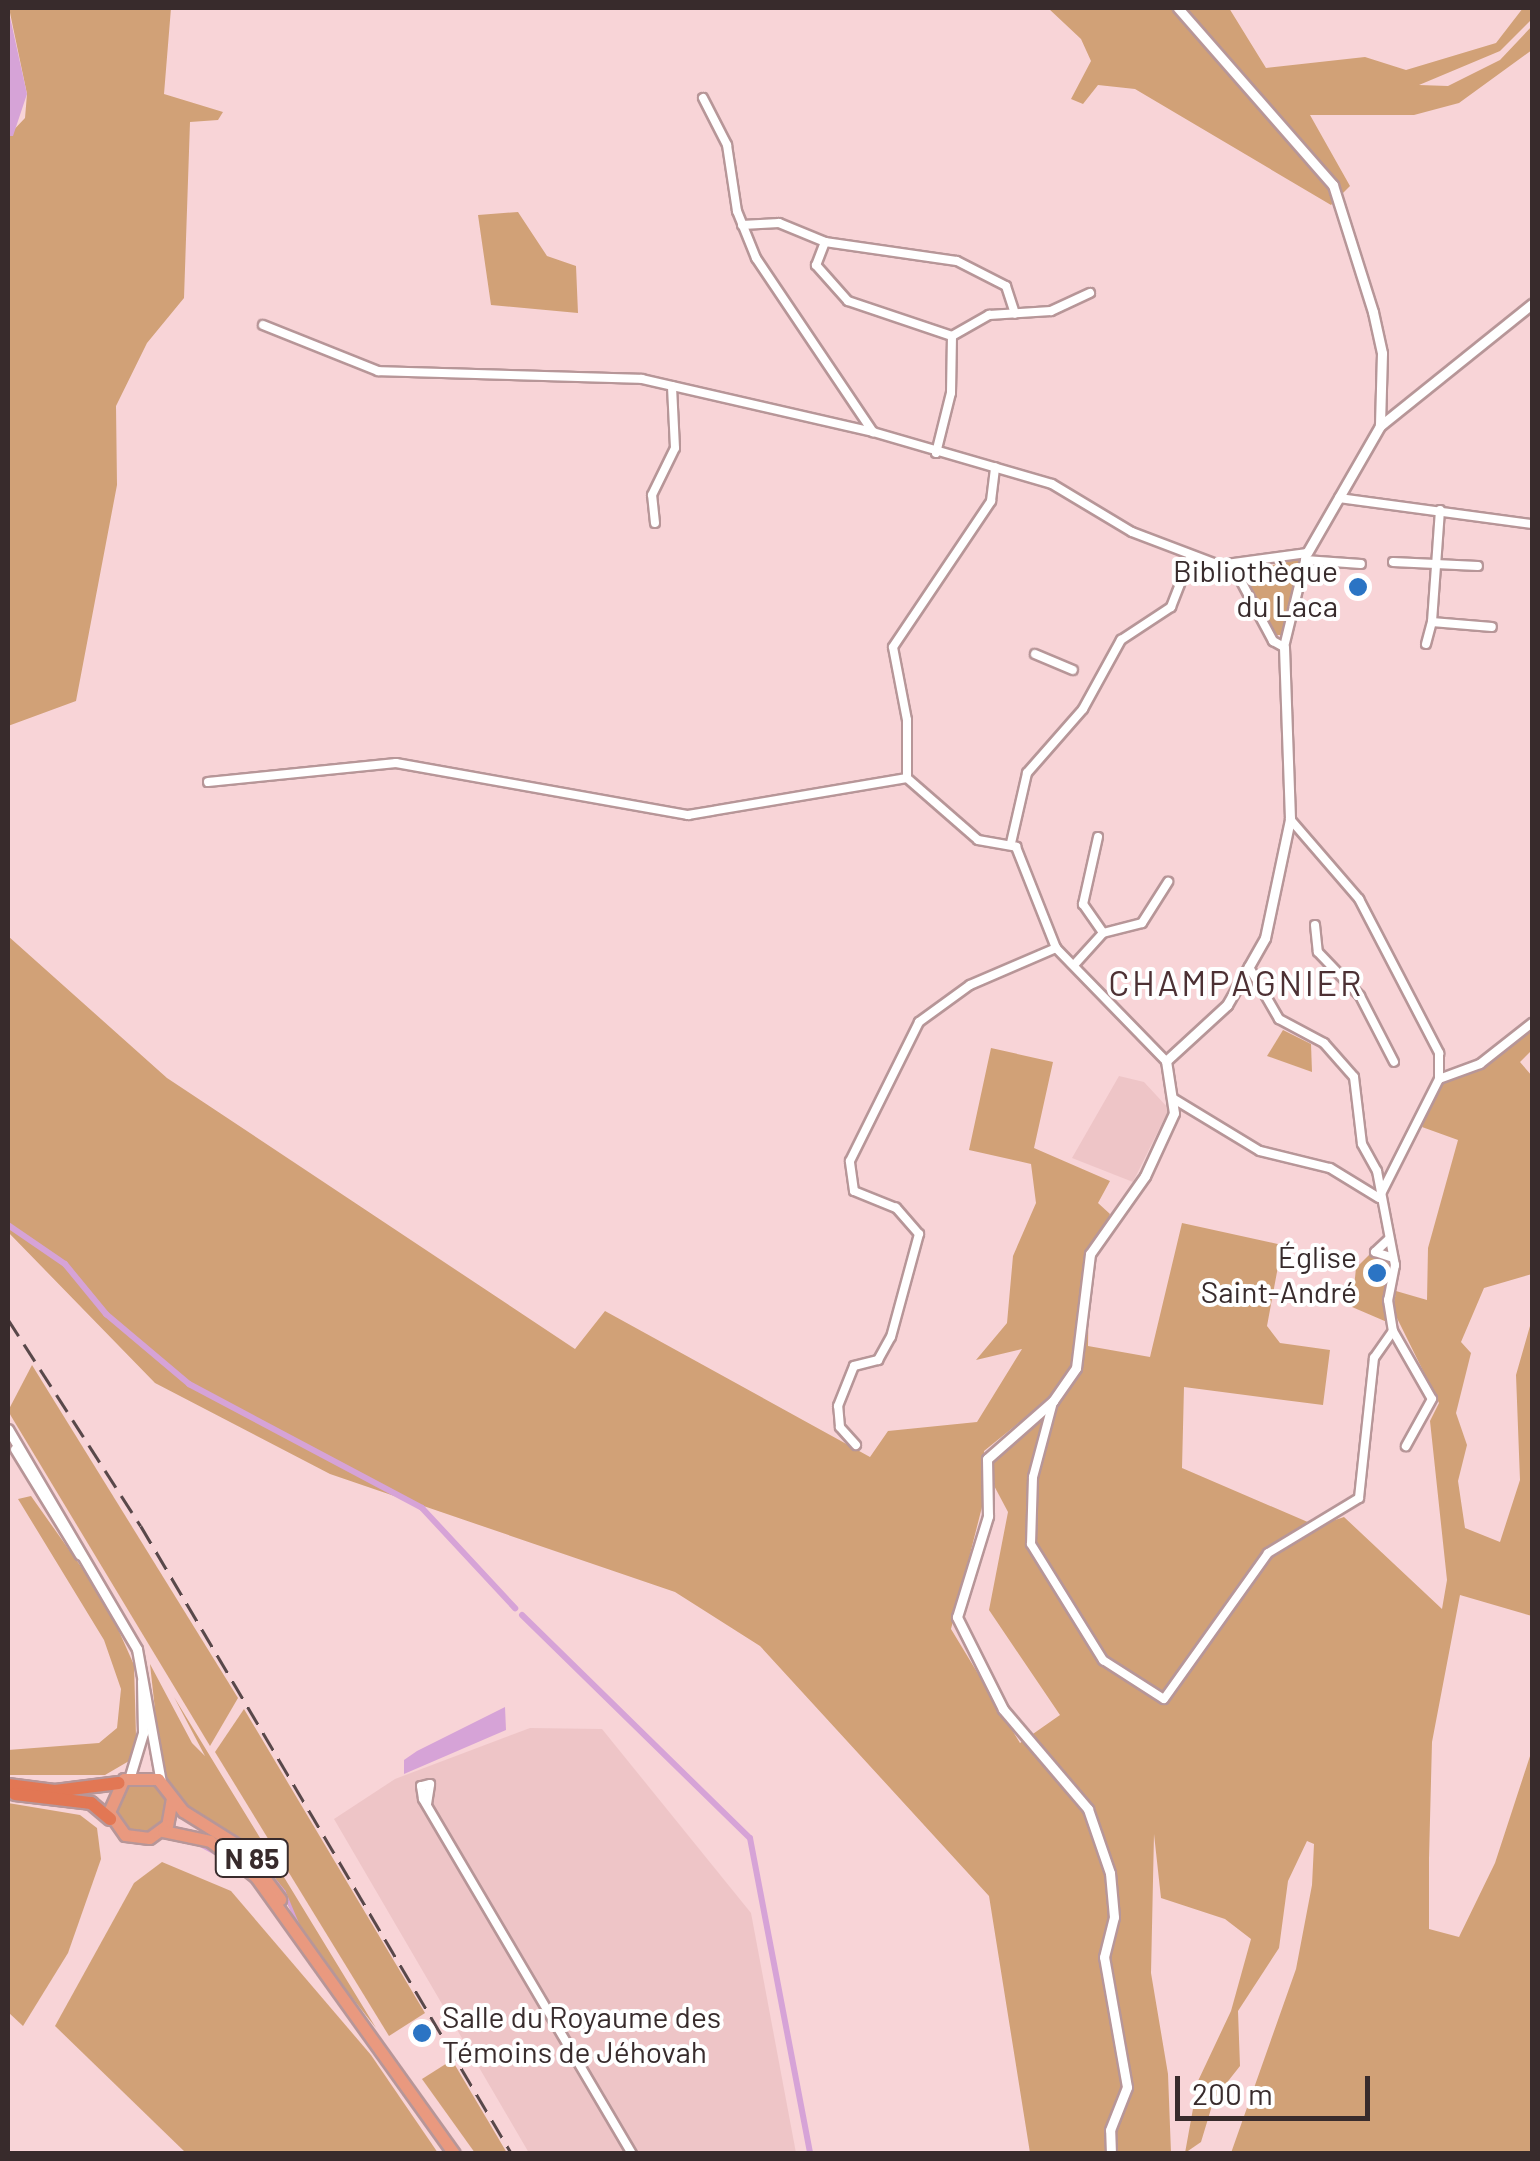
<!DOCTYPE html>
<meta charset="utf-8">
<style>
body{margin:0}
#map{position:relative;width:1540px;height:2161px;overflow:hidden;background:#f8d4d7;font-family:Barlow,sans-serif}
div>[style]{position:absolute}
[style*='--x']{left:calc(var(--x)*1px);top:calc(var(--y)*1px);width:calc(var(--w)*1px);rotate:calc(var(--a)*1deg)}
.built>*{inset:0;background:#eec5c7}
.green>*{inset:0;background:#d1a177}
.round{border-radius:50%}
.water>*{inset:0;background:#d6a3d7}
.stream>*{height:2.5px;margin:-1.25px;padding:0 1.25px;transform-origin:1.25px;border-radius:1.25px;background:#d6a3d7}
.canal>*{height:6px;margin:-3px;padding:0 3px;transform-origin:3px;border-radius:3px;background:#d6a3d7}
.roads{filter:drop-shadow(2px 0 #b79698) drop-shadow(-2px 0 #b79698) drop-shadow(0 2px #b79698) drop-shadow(0 -2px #b79698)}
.minor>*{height:8px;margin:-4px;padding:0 4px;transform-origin:4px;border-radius:4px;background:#fff}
.tertiary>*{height:9px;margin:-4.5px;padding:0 4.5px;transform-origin:4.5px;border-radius:4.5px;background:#fff}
.primary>*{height:11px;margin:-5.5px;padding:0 5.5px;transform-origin:5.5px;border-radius:5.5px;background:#e9997f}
.trunk>*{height:12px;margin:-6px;padding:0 6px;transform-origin:6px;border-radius:6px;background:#e27754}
.rail>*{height:2.5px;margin-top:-1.25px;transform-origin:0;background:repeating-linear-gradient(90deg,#59484a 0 20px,transparent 0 30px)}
.dots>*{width:28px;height:28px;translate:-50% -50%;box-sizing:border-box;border:5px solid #fff;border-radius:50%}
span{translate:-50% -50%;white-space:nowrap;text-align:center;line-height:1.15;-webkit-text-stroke:8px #fff;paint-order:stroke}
.shield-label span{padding:2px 8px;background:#fff;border:2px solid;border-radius:8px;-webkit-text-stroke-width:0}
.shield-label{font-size:28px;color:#382b2c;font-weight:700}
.poi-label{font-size:30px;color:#382b2c}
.right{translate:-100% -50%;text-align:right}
.left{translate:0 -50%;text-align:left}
.quarter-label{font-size:35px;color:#4d3134;letter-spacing:2.5px}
.frame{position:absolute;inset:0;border:10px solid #382b2c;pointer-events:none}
.scale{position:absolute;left:1175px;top:2076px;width:195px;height:45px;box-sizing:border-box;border:5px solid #382b2c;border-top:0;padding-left:12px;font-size:30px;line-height:35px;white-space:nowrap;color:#382b2c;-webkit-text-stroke:8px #fff;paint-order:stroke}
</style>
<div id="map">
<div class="built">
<i style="clip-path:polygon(1119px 1076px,1144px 1082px,1169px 1109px,1133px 1182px,1072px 1158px)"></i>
<i style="clip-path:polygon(530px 1728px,602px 1729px,751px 1913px,796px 2153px,529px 2153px,334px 1819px,395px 1779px)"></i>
</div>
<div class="green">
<i style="clip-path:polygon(9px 8px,171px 8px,164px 94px,223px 112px,218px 120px,190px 122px,184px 298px,147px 343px,116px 406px,117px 485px,76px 701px,8px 726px,8px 136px,25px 118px,27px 94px)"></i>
<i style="clip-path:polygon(1048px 8px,1229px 8px,1266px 68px,1365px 57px,1406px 70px,1496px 43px,1523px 8px,1532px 8px,1532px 19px,1500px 51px,1419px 85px,1448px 86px,1500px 60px,1532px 26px,1532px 50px,1459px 103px,1414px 115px,1310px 115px,1350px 186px,1331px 205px,1135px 89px,1098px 85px,1083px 104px,1071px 99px,1091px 61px,1081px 39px)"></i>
<i style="clip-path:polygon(518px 212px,547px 256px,576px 266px,578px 313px,491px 305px,478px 215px)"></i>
<i style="clip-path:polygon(1302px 559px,1284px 635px,1272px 635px,1242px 571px)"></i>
<i style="clip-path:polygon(evenodd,8px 936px,167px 1078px,575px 1349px,605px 1311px,870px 1457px,888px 1431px,977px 1422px,1022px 1349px,976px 1360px,1007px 1323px,1013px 1256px,1036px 1203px,1031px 1164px,969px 1150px,991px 1048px,1053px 1062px,1034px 1148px,1110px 1181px,1098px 1203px,1110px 1214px,1089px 1273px,1088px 1346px,1150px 1357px,1182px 1223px,1282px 1245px,1267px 1326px,1280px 1343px,1330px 1350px,1323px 1405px,1184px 1387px,1182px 1468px,1317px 1526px,1344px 1517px,1442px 1609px,1447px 1580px,1430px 1421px,1439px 1403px,1393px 1310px,1396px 1291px,1427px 1300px,1428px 1248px,1458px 1140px,1422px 1127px,1441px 1081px,1478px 1069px,1532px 1025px,1532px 1050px,1520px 1062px,1532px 1076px,1532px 1274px,1484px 1288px,1461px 1342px,1471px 1353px,1456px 1413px,1467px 1445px,1458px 1481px,1465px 1528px,1500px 1542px,1520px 1480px,1516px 1375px,1532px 1319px,1532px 1616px,1460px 1595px,1432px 1742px,1429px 1859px,1429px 1929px,1459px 1937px,1495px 1863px,1532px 1750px,1532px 2153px,1231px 2153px,1296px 1969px,1312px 1885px,1314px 1844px,1307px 1841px,1288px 1881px,1279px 1948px,1238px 2011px,1240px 2066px,1214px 2099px,1201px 2142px,1185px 2153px,1198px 2081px,1231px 2011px,1251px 1939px,1225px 1919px,1161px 1898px,1154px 1834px,1151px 1973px,1168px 2074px,1171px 2153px,1030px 2153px,989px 1896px,760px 1646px,675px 1592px,330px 1474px,155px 1383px,8px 1232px,8px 936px,1081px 1358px,1062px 1399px,993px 1460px,991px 1480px,1008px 1512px,989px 1610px,1060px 1715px,1020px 1743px,951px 1629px,983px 1503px,984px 1451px,1052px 1396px,1081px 1358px)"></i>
<i style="clip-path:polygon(1283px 1030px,1311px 1044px,1312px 1072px,1267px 1056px)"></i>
<i style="clip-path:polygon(1372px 1252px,1390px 1263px,1389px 1272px,1372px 1262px,1365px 1274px,1385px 1285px,1387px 1322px,1352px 1307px,1356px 1268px)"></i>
<i style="clip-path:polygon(32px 1365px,238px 1698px,210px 1746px,8px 1411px)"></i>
<i style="clip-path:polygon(31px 1496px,106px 1602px,134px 1665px,136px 1736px,129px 1761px,105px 1775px,8px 1775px,8px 1750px,99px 1743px,117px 1728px,121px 1689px,104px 1640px,18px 1499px)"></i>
<i style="clip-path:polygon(150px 1664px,192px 1743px,205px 1756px,174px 1697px,376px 2028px,312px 1947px,262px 1860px,186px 1808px,162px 1774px)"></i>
<i style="clip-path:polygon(244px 1709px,425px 2013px,389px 2036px,215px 1752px)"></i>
<i class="round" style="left:114px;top:1781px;width:52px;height:52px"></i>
<i style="clip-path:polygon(8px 1803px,80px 1815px,97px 1828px,101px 1859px,68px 1953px,23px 2026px,8px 2012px)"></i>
<i style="clip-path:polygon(162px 1862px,231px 1891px,371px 2055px,438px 2153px,186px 2153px,55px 2026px,134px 1883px)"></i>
<i style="clip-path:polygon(452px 2060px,507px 2153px,475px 2153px,422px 2079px)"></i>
</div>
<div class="water">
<i style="clip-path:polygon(8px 8px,27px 94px,13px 136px,8px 136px)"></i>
<i style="clip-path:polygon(505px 1707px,506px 1730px,404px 1774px,404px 1760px,417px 1751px)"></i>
</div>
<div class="stream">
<i style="--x:229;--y:1832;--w:17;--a:36"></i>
<i style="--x:200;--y:1845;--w:21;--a:28"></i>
<i style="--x:249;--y:1848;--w:55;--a:50.9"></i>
<i style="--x:284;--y:1891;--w:41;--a:67.2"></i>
<i style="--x:261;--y:1894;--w:147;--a:54.1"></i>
</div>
<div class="canal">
<i style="--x:8;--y:1225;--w:69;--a:34.4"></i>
<i style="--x:65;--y:1264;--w:65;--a:50.6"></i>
<i style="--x:106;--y:1314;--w:109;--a:40.1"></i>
<i style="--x:189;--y:1384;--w:264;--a:28"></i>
<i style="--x:422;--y:1508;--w:137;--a:47.1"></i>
<i style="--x:522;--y:1615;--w:319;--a:44.4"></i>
<i style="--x:750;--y:1838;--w:322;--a:79.2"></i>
</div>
<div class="roads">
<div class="minor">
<i style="--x:703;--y:98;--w:53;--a:62.9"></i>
<i style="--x:727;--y:145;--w:67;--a:81.4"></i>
<i style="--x:737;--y:211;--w:51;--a:68"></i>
<i style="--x:756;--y:258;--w:210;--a:56.1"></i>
<i style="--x:742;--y:225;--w:37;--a:-3"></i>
<i style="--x:779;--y:223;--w:50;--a:22.4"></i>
<i style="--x:825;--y:242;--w:133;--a:8.2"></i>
<i style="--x:957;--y:261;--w:55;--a:27"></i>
<i style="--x:1006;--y:286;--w:29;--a:72"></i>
<i style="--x:825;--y:242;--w:25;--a:111"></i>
<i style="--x:816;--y:265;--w:48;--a:48.4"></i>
<i style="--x:848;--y:301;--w:110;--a:18.6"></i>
<i style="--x:263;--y:325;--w:124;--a:21.8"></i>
<i style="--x:378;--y:371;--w:264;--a:1.7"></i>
<i style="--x:642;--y:379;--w:237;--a:12.9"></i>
<i style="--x:873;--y:432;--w:186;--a:16.2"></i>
<i style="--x:1052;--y:484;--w:93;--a:31"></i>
<i style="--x:1132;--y:532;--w:93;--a:20.8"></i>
<i style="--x:1219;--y:565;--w:89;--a:-7.8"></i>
<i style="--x:936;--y:453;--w:62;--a:-76"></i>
<i style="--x:951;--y:393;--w:57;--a:-89"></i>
<i style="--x:952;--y:336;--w:43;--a:-29.6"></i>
<i style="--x:989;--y:315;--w:62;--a:-3.7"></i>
<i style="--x:1051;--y:311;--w:43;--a:-24.8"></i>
<i style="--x:1339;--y:498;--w:195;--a:7.7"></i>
<i style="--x:1440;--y:510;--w:112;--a:94.1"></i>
<i style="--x:1432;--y:622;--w:60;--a:4.8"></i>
<i style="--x:655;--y:523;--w:28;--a:-96"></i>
<i style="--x:652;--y:495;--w:52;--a:-63.9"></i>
<i style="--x:675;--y:448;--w:62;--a:-92.8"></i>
<i style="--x:1305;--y:560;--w:56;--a:4.1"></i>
<i style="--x:1393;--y:562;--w:85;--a:2.7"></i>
<i style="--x:1234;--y:568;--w:83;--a:61.9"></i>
<i style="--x:1273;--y:641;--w:13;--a:29"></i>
<i style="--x:1284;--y:647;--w:97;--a:-76.3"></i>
<i style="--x:1426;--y:644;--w:23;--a:-75"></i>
<i style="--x:1035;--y:654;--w:41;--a:22.8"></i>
<i style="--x:907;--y:778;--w:94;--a:41.1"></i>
<i style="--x:978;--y:840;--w:39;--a:10"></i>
<i style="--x:1016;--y:847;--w:109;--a:68.4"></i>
<i style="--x:1056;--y:948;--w:158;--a:45.8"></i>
<i style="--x:907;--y:778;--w:58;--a:-90"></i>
<i style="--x:907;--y:720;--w:74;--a:-100.9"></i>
<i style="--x:893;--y:647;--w:176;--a:-56.1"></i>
<i style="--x:991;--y:501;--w:34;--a:-83"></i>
<i style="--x:208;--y:782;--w:189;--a:-5.8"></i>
<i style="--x:396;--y:763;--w:297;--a:10.1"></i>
<i style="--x:688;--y:815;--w:222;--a:-9.6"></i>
<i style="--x:1290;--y:819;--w:106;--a:49.2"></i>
<i style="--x:1359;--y:899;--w:174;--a:62.5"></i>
<i style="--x:1439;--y:1053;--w:26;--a:90"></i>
<i style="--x:1439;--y:1079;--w:133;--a:116.8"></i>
<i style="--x:1098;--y:837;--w:69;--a:102.6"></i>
<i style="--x:1083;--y:904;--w:35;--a:55"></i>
<i style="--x:1011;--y:843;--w:72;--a:-77.1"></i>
<i style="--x:1027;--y:773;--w:85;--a:-48.8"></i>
<i style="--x:1083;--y:709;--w:79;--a:-61.2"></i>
<i style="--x:1121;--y:640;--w:60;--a:-33.4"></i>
<i style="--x:1171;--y:607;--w:55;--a:-68.6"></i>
<i style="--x:1315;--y:925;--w:27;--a:84"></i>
<i style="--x:1318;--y:952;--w:61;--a:46.3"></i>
<i style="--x:1360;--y:996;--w:74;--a:62.7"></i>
<i style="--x:1074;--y:965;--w:43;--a:-47.8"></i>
<i style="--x:1103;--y:933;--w:40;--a:-14.4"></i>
<i style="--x:1142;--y:923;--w:49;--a:-57.6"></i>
<i style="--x:1249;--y:967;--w:60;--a:60"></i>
<i style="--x:1279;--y:1019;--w:51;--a:28.1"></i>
<i style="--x:1324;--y:1043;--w:45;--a:48.6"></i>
<i style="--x:1354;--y:1077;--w:67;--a:83.2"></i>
<i style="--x:1362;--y:1144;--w:31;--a:61"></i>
<i style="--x:1377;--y:1171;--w:96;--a:79.2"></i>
<i style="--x:1395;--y:1265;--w:36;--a:101"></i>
<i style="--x:1388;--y:1300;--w:31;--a:81"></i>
<i style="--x:1393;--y:1331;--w:78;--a:60.2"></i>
<i style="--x:1432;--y:1399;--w:54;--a:119"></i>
<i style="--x:1439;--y:1079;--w:44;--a:-20.1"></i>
<i style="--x:1480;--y:1064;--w:66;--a:-38.3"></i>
<i style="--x:1174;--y:1099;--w:100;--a:31.2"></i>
<i style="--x:1260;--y:1151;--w:72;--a:13.7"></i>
<i style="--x:1330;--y:1168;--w:57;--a:31.5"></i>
<i style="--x:1389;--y:1239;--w:19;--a:137"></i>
<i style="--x:1375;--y:1252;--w:19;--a:18"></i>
<i style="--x:1053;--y:1402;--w:78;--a:104.9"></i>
<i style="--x:1033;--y:1477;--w:67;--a:91.7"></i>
<i style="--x:1031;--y:1544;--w:137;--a:58.2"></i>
<i style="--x:1103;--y:1660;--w:72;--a:32.6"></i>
<i style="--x:1164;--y:1699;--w:179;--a:-54.5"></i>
<i style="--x:1268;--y:1553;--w:106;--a:-31.1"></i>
<i style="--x:1359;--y:1498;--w:141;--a:-83.9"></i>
<i style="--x:1374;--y:1358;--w:33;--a:-55"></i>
<i style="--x:856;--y:1445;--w:24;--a:-132"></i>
<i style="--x:840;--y:1427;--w:21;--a:-95"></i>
<i style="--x:838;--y:1406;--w:43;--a:-68.2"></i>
<i style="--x:854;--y:1366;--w:25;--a:-14"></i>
<i style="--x:878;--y:1360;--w:26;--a:-61"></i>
<i style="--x:891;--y:1337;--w:107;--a:-74.8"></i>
<i style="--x:919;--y:1234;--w:35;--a:-131"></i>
<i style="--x:896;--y:1208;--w:45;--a:-158"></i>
<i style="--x:854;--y:1191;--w:30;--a:-98"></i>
<i style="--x:850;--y:1161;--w:155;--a:-63.6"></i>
<i style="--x:919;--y:1022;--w:63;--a:-36"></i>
<i style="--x:970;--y:985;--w:94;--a:-23.3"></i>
<i style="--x:427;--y:1804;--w:20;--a:-81"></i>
<i style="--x:430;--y:1784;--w:9;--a:167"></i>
<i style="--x:421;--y:1786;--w:13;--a:81"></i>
<i style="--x:423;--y:1799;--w:412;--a:59.5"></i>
</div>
<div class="tertiary">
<i style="--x:1178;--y:8;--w:235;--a:48.8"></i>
<i style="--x:1333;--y:185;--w:133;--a:72.5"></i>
<i style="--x:1373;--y:312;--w:42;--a:77.6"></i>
<i style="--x:1382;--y:353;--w:73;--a:91.6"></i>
<i style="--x:1380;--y:426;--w:146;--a:119.9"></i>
<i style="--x:1380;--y:426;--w:195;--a:-38.8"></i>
<i style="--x:8;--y:1429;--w:255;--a:59.6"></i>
<i style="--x:137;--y:1649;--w:135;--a:79.8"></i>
<i style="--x:15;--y:1449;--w:124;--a:58.5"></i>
<i style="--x:130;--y:1776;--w:45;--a:-73.2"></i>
<i style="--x:143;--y:1733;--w:52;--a:-91.1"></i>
<i style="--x:1111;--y:2154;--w:24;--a:-92"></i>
<i style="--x:1110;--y:2130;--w:46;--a:-68.4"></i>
<i style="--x:1127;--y:2087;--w:132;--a:-100"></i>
<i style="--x:1104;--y:1957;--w:41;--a:-76"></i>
<i style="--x:1114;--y:1917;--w:44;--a:-95.2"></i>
<i style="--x:1110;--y:1873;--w:68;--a:-109"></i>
<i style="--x:1088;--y:1809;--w:131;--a:-130.4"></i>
<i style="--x:1003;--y:1709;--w:103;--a:-116.6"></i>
<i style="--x:957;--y:1617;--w:106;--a:-72.9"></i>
<i style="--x:988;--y:1516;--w:57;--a:-91"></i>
<i style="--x:987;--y:1459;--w:88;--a:-41.3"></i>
<i style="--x:1053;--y:1401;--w:40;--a:-55.1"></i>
<i style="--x:1076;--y:1368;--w:115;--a:-83"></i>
<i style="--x:1090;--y:1254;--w:95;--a:-54.8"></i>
<i style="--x:1145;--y:1176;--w:69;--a:-65.3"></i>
<i style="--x:1174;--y:1113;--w:53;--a:-98.7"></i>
<i style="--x:1166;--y:1061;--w:83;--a:-42.6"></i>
<i style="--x:1227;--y:1005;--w:77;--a:-60.4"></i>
<i style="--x:1265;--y:938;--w:122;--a:-78.1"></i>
<i style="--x:1290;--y:819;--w:172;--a:-92"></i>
</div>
<div class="primary">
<i style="--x:172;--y:1798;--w:27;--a:100"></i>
<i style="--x:167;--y:1825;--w:22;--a:144"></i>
<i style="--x:149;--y:1838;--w:24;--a:-173"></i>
<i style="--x:125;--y:1835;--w:28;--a:-125"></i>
<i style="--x:109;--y:1812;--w:36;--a:-66"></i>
<i style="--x:124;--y:1779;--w:34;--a:0"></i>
<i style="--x:158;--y:1779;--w:41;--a:52"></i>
<i style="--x:183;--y:1811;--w:70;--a:32.1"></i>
<i style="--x:242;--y:1848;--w:64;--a:53.3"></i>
<i style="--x:163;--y:1831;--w:48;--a:12"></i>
<i style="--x:210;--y:1841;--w:58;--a:38"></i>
<i style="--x:256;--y:1877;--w:340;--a:54.4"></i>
</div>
<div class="trunk">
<i style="--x:8;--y:1785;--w:47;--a:7.3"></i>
<i style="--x:55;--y:1791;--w:64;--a:-7.2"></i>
<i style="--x:15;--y:1794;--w:77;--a:6.8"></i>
<i style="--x:91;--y:1803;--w:25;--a:40"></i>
</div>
</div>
<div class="rail">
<i style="--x:8;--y:1319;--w:246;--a:57.3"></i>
<i style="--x:141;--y:1526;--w:729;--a:59.43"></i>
</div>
<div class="dots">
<i style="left:1358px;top:587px;background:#2b74c4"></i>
<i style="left:1377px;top:1273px;background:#2b74c4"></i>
<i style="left:422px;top:2033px;background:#2b74c4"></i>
</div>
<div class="shield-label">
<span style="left:252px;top:1858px">N 85</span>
</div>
<div class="poi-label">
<span class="right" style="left:1338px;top:587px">Bibliothèque<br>du Laca</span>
<span class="right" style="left:1357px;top:1273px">Église<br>Saint-André</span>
<span class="left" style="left:442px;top:2033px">Salle du Royaume des<br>Témoins de Jéhovah</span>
</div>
<div class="quarter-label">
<span style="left:1236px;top:982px">CHAMPAGNIER</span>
</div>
<div class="frame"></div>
<div class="scale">200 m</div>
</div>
